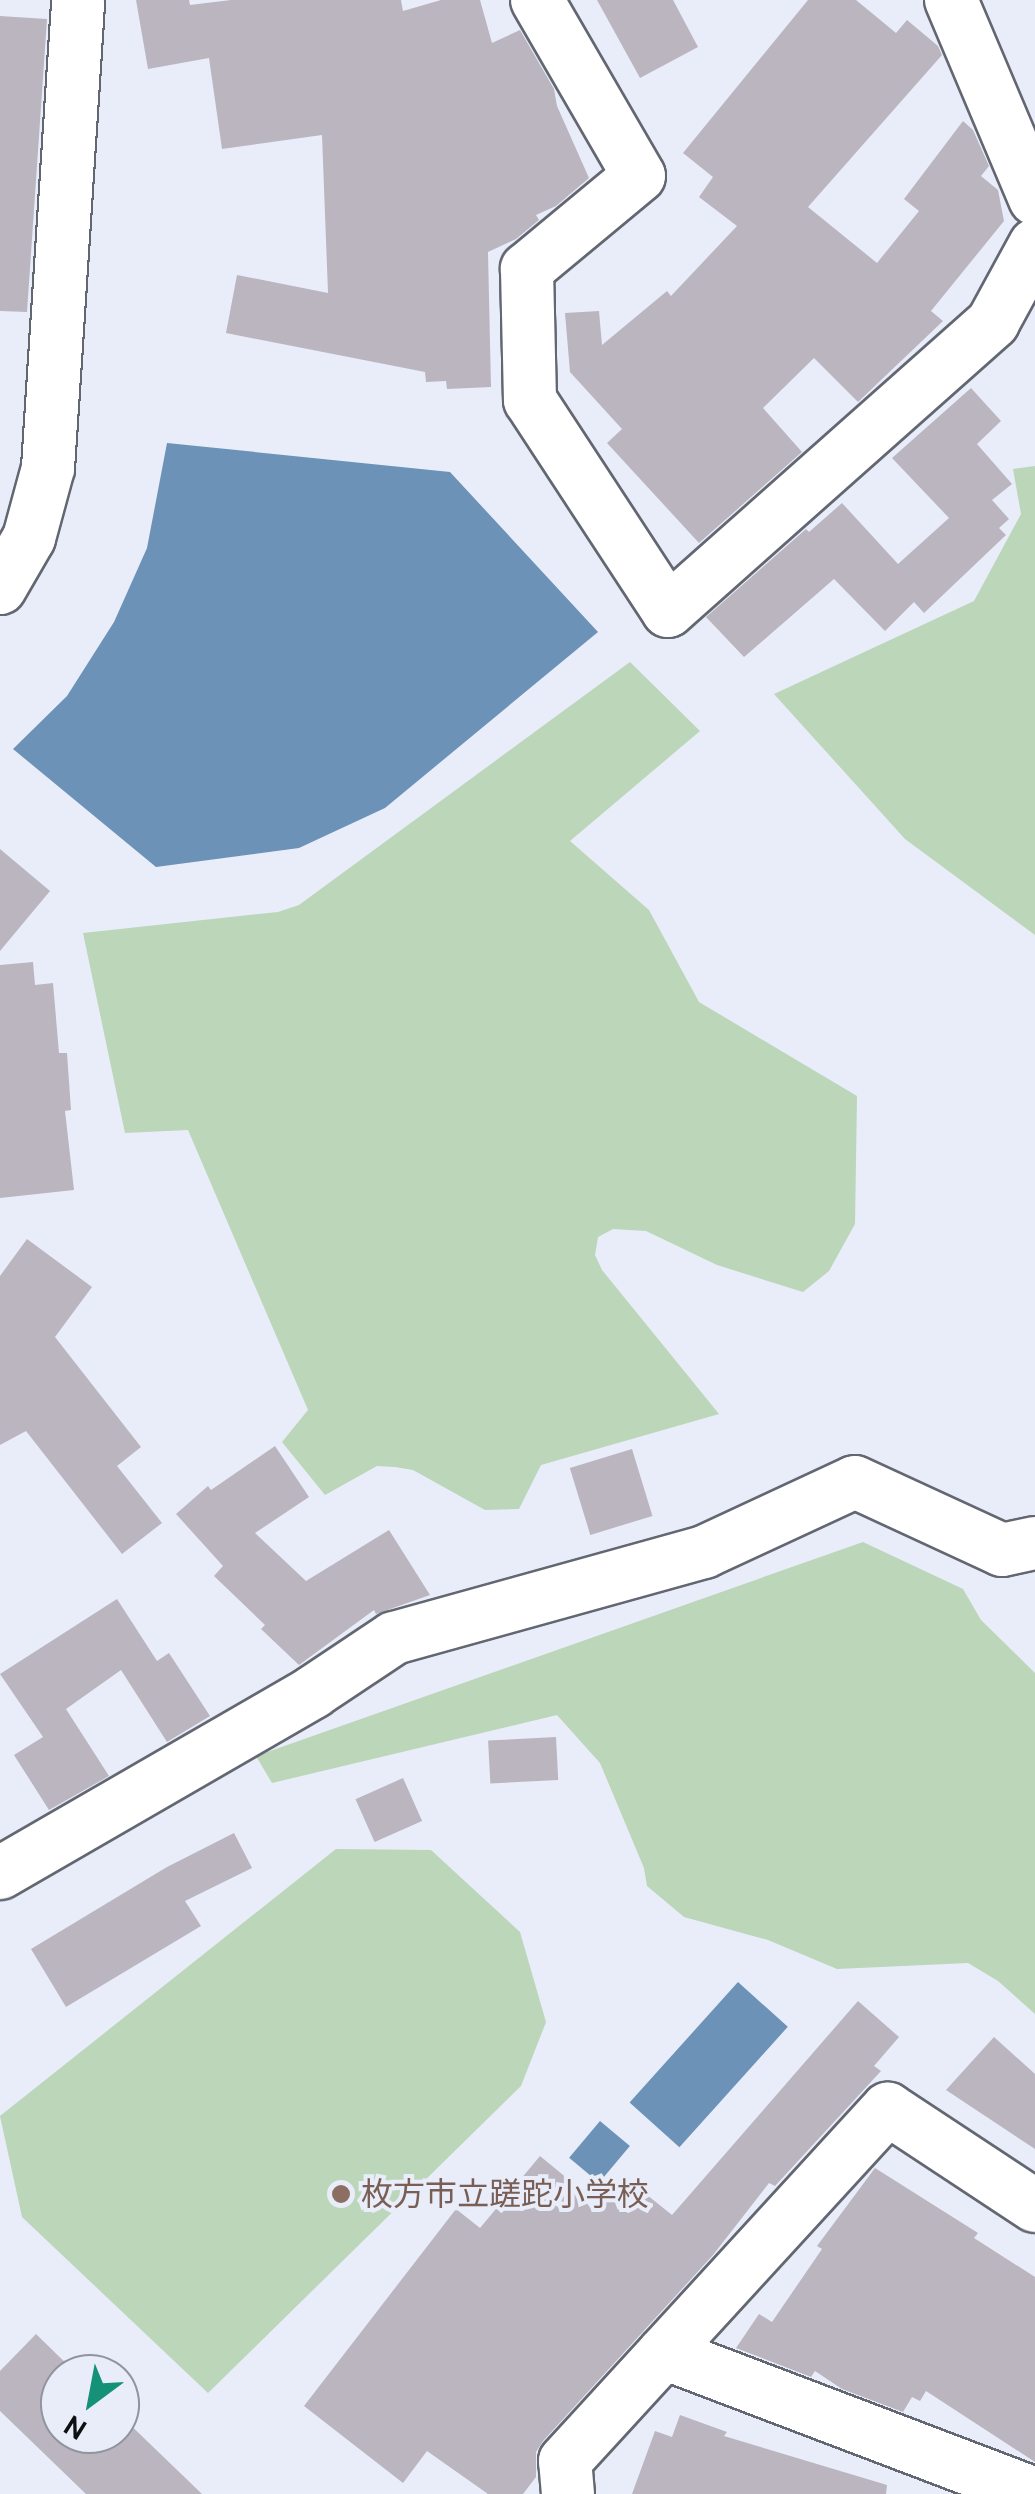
<!DOCTYPE html>
<meta charset="utf-8">
<style>
body{margin:0}
#map{position:relative;width:1035px;height:2494px;overflow:hidden;background:#e8edf9;font-family:Cabin,"Noto Sans JP",sans-serif}
div>[style]{position:absolute}
[style*='--x']{left:calc(var(--x)*1px);top:calc(var(--y)*1px);width:calc(var(--w)*1px);rotate:calc(var(--a)*1deg)}
.green>*{inset:0;background:#bbd6b9}
.water>*{inset:0;background:#6c92b8;transform-origin:0 0}
.building>*{inset:0;background:#bbb5c0;transform-origin:0 0}
.roads{filter:drop-shadow(2px 0 #636771) drop-shadow(-2px 0 #636771) drop-shadow(0 2px #636771) drop-shadow(0 -2px #636771)}
.street>*{height:52px;margin:-26px;padding:0 26px;transform-origin:26px;border-radius:26px;background:#fff}
.dots>*{width:28px;height:28px;translate:-50% -50%;box-sizing:border-box;border:5px solid #e8edf9;border-radius:50%}
span{translate:-50% -50%;white-space:nowrap;text-align:center;line-height:1.15;-webkit-text-stroke:8px #e8edf9;paint-order:stroke}
.education-label{font-size:32px;color:#785e54}
.left{translate:0 -50%;text-align:left}
.north{position:absolute;left:40px;top:2354px;width:100px;height:100px;box-sizing:border-box;background:#e8edf9;border:2px solid #91949d;border-radius:50%;rotate:212deg;font-size:28px;font-weight:700;line-height:40px;text-align:center;color:#0e0f13}
.north::after{content:'';display:block;margin:auto;width:35px;height:45px;background:#149176;clip-path:polygon(50% 0,100% 100%,50% 72%,0 100%)}
</style>
<div id="map">
<div class="green">
<i style="clip-path:polygon(1035px 466px,1035px 935px,905px 839px,774px 694px,974px 601px,1021px 514px,1013px 469px)"></i>
<i style="clip-path:polygon(630px 662px,700px 731px,570px 841px,649px 910px,699px 1002px,857px 1096px,855px 1224px,829px 1271px,803px 1292px,717px 1265px,646px 1231px,613px 1229px,598px 1237px,595px 1255px,602px 1270px,719px 1414px,541px 1465px,519px 1509px,485px 1510px,413px 1470px,395px 1467px,377px 1466px,325px 1495px,282px 1442px,308px 1410px,188px 1130px,125px 1133px,83px 933px,278px 912px,299px 905px)"></i>
<i style="clip-path:polygon(863px 1542px,963px 1589px,981px 1620px,1035px 1673px,1035px 2014px,998px 1981px,968px 1963px,837px 1969px,768px 1940px,684px 1917px,647px 1886px,644px 1868px,600px 1763px,557px 1715px,272px 1783px,256px 1756px)"></i>
<i style="clip-path:polygon(336px 1849px,431px 1850px,520px 1932px,546px 2022px,521px 2086px,208px 2393px,22px 2217px,0 2116px)"></i>
</div>
<div class="water">
<i style="clip-path:polygon(167px 443px,450px 472px,598px 632px,385px 808px,299px 848px,156px 867px,13px 749px,67px 696px,114px 622px,147px 548px)"></i>
<i style="left:738px;top:1982px;width:67px;height:162px;rotate:42deg"></i>
<i style="left:600px;top:2121px;width:39px;height:48px;rotate:40deg"></i>
</div>
<div class="building">
<i style="clip-path:polygon(136px 0,189px 0,190px 5px,231px 0,401px 0,403px 11px,441px 0,480px 0,492px 43px,520px 30px,554px 89px,557px 106px,589px 178px,556px 206px,536px 215px,539px 220px,516px 239px,488px 252px,491px 387px,447px 389px,446px 381px,426px 382px,425px 372px,226px 333px,237px 275px,328px 293px,322px 135px,222px 149px,209px 58px,148px 69px)"></i>
<i style="clip-path:polygon(597px 0,673px 0,698px 47px,640px 78px)"></i>
<i style="clip-path:polygon(808px 0,856px 0,896px 33px,907px 20px,938px 46px,942px 55px,808px 207px,877px 263px,919px 211px,904px 199px,963px 121px,973px 130px,989px 166px,981px 176px,998px 190px,1004px 221px,931px 311px,943px 321px,858px 402px,814px 358px,763px 408px,802px 452px,699px 543px,607px 443px,622px 429px,570px 372px,565px 313px,599px 311px,602px 345px,667px 291px,671px 296px,737px 226px,699px 197px,713px 177px,683px 153px)"></i>
<i style="clip-path:polygon(0 16px,47px 19px,27px 312px,0 311px)"></i>
<i style="clip-path:polygon(971px 388px,1001px 421px,977px 444px,1012px 484px,992px 500px,1009px 519px,999px 528px,1006px 535px,924px 613px,914px 602px,885px 631px,834px 579px,744px 657px,706px 617px,806px 529px,809px 532px,842px 503px,898px 564px,949px 518px,892px 458px)"></i>
<i style="clip-path:polygon(0 849px,50px 891px,0 951px)"></i>
<i style="clip-path:polygon(33px 962px,35px 985px,53px 983px,59px 1053px,67px 1053px,71px 1110px,65px 1111px,74px 1190px,0 1198px,0 965px)"></i>
<i style="clip-path:polygon(27px 1239px,92px 1287px,55px 1337px,141px 1447px,117px 1466px,162px 1523px,122px 1554px,26px 1431px,0 1445px,0 1276px)"></i>
<i style="clip-path:polygon(275px 1446px,309px 1497px,255px 1533px,306px 1581px,389px 1530px,430px 1595px,376px 1614px,374px 1610px,299px 1665px,261px 1629px,265px 1625px,214px 1576px,223px 1566px,176px 1514px,208px 1486px,211px 1490px)"></i>
<i style="left:632px;top:1449px;width:70px;height:65px;rotate:73deg"></i>
<i style="clip-path:polygon(117px 1599px,157px 1661px,169px 1653px,210px 1716px,167px 1742px,121px 1670px,66px 1709px,109px 1776px,49px 1810px,14px 1755px,43px 1737px,0 1674px)"></i>
<i style="left:556px;top:1737px;width:43px;height:68px;rotate:87deg"></i>
<i style="left:403px;top:1778px;width:47px;height:52px;rotate:66deg"></i>
<i style="clip-path:polygon(234px 1833px,252px 1868px,185px 1901px,201px 1926px,66px 2007px,31px 1949px,167px 1867px)"></i>
<i style="clip-path:polygon(858px 2001px,899px 2037px,874px 2066px,881px 2071px,775px 2186px,769px 2183px,713px 2255px,543px 2441px,536px 2452px,536px 2477px,523px 2494px,488px 2494px,427px 2451px,403px 2483px,304px 2406px,456px 2209px,480px 2228px,540px 2156px,602px 2207px,626px 2178px,672px 2215px)"></i>
<i style="clip-path:polygon(994px 2037px,1035px 2074px,1035px 2149px,946px 2090px)"></i>
<i style="clip-path:polygon(875px 2168px,978px 2233px,974px 2238px,1035px 2277px,1035px 2462px,926px 2391px,920px 2401px,912px 2397px,903px 2412px,842px 2389px,815px 2371px,811px 2377px,736px 2348px,759px 2314px,772px 2322px,822px 2249px,817px 2246px)"></i>
<i style="clip-path:polygon(36px 2334px,77px 2374px,60px 2374px,60px 2434px,120px 2434px,120px 2415px,202px 2494px,86px 2494px,0 2411px,0 2371px)"></i>
<i style="clip-path:polygon(680px 2415px,727px 2432px,724px 2436px,887px 2485px,886px 2494px,632px 2494px,655px 2431px,672px 2437px)"></i>
</div>
<div class="roads">
<div class="street">
<i style="--x:537;--y:0;--w:203;--a:59.9"></i>
<i style="--x:639;--y:176;--w:146;--a:140.3"></i>
<i style="--x:527;--y:269;--w:131;--a:88.7"></i>
<i style="--x:530;--y:400;--w:252;--a:56.8"></i>
<i style="--x:668;--y:611;--w:435;--a:-41.6"></i>
<i style="--x:993;--y:322;--w:88;--a:-61.4"></i>
<i style="--x:951;--y:0;--w:216;--a:67.1"></i>
<i style="--x:0;--y:588;--w:58;--a:-59.9"></i>
<i style="--x:29;--y:538;--w:73;--a:-74.8"></i>
<i style="--x:48;--y:468;--w:469;--a:-86.3"></i>
<i style="--x:0;--y:1873;--w:362;--a:-30"></i>
<i style="--x:313;--y:1692;--w:97;--a:-33.7"></i>
<i style="--x:394;--y:1638;--w:322;--a:-15.5"></i>
<i style="--x:704;--y:1552;--w:166;--a:-24.9"></i>
<i style="--x:855;--y:1482;--w:162;--a:24.8"></i>
<i style="--x:1002;--y:1550;--w:34;--a:-12"></i>
<i style="--x:664;--y:2353;--w:397;--a:20.8"></i>
<i style="--x:568;--y:2494;--w:33;--a:-95"></i>
<i style="--x:565;--y:2461;--w:478;--a:-47.5"></i>
<i style="--x:888;--y:2109;--w:176;--a:33.4"></i>
</div>
</div>
<div class="dots">
<i style="left:341px;top:2194px;background:#8d6e63"></i>
</div>
<div class="education-label">
<span class="left" style="left:361px;top:2194px">枚方市立蹉跎小学校</span>
</div>
<div class="north">N</div>
</div>
